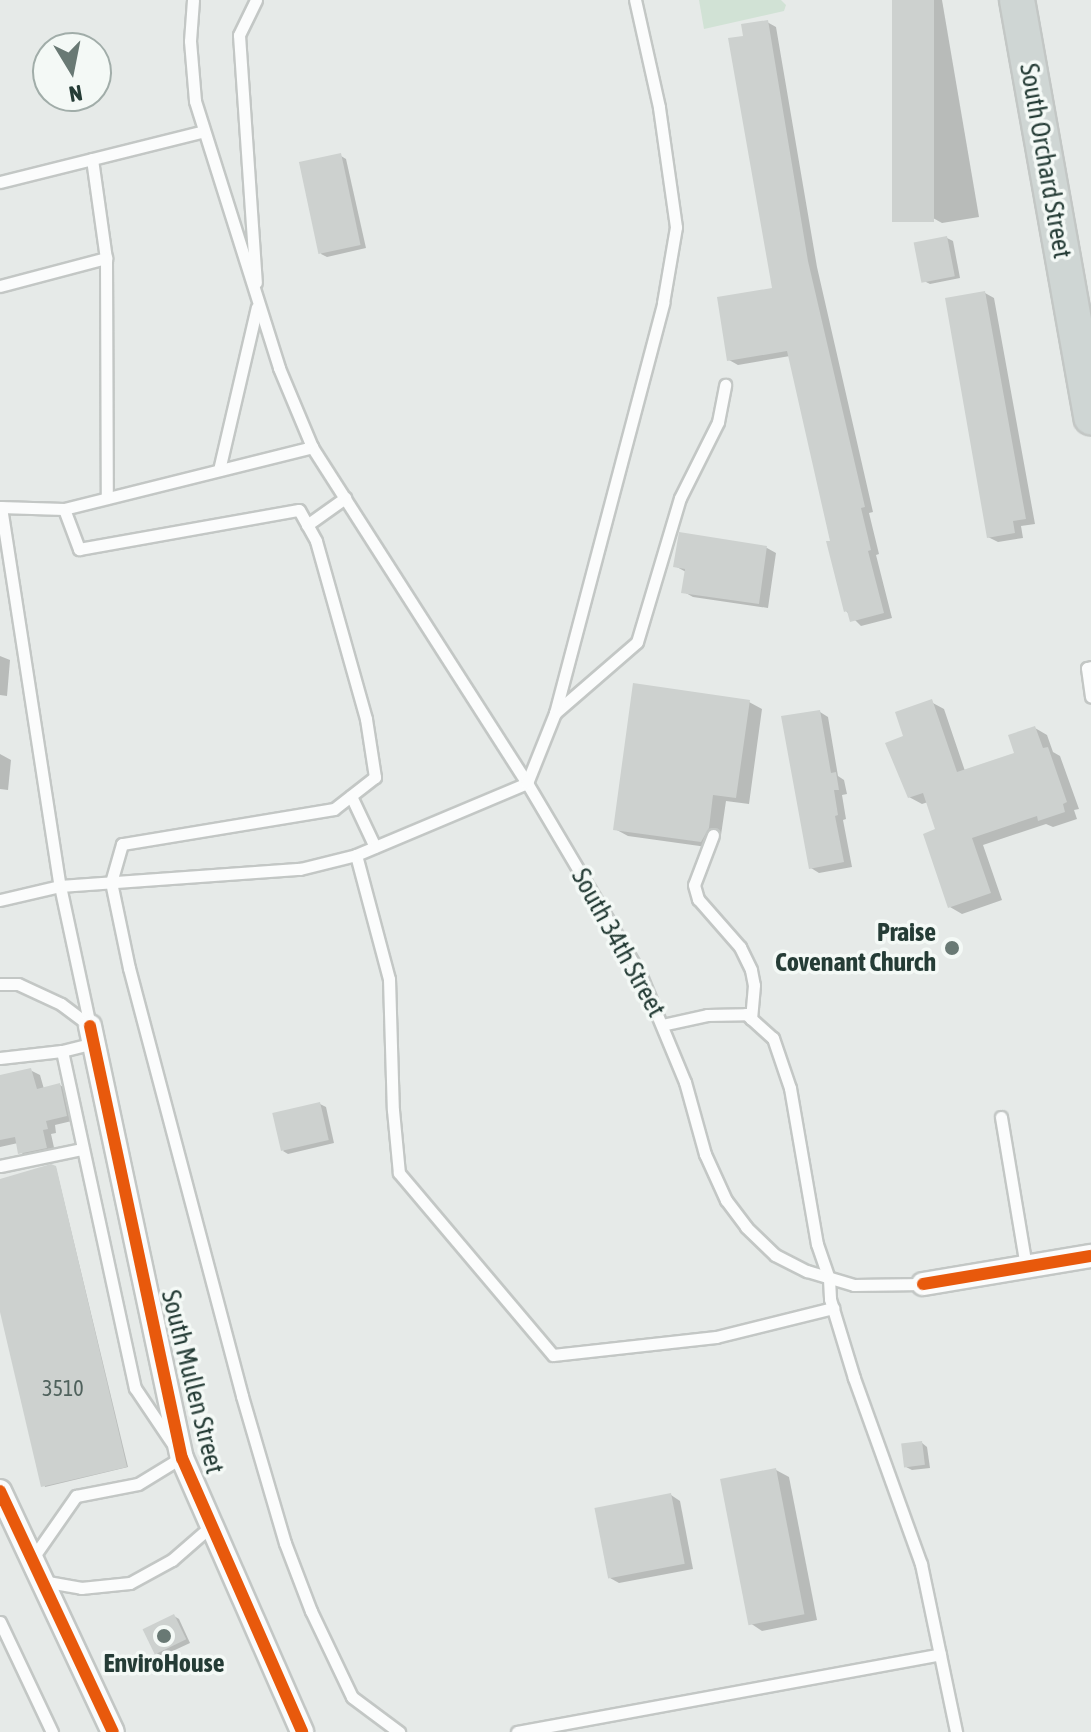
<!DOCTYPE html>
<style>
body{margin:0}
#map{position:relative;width:1091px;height:1732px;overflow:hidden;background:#e6eae8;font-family:"Asap Condensed",sans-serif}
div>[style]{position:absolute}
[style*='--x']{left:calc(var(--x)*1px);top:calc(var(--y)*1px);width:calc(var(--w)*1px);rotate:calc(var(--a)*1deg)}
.green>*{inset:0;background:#d1e2d5}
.shadow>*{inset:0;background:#0003}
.building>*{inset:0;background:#cdd1cf;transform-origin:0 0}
.roads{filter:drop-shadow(2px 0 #c3c7c5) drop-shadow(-2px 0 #c3c7c5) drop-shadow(0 2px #c3c7c5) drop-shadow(0 -2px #c3c7c5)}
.lane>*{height:11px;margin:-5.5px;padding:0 5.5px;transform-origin:5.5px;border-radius:5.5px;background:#fbfcfc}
.street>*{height:22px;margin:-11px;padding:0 11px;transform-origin:11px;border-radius:11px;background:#fbfcfc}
.primary>*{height:34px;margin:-17px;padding:0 17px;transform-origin:17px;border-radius:17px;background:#cfd6d4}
.cycleway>*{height:12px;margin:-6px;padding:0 6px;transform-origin:6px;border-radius:6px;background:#e8590c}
.dots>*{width:22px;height:22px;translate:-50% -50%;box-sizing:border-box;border:4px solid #f4f9f6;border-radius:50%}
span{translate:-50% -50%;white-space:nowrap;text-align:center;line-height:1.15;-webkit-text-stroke:7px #f4f9f6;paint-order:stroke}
.number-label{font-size:22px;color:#50625d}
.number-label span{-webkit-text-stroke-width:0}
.street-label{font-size:26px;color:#253c36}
.poi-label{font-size:26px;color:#253c36;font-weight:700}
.right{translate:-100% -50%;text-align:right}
.north{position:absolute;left:32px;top:32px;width:80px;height:80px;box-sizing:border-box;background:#f4f9f6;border:2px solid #a1ada9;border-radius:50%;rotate:170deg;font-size:22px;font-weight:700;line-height:32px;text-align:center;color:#253c36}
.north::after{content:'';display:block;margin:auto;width:28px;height:36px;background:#697974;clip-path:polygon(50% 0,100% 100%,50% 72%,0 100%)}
</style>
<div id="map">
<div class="green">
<i style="clip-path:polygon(699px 0,781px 0,786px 5px,784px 11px,704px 29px)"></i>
</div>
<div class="shadow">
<i style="clip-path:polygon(894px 0,942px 0,979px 217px,942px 223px,933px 218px)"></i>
<i style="clip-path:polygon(767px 22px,776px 27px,817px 267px,873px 512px,869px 513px,879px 554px,876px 555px,892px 618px,861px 626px,846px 611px,790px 356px,738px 365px,729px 360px,775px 290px,745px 37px)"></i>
<i style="clip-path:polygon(341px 156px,346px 159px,366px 248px,327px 257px,321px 254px)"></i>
<i style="clip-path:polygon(947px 238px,953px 241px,960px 278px,930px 284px,924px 281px)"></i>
<i style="clip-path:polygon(985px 293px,994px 298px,1035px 524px,1021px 526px,1023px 538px,998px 542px,988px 537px)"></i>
<i style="clip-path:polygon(680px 535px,767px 548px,776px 553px,768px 608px,693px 597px,684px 592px,686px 572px,675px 566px)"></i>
<i style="clip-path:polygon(0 656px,10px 660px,7px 696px,0 695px)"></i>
<i style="clip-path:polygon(749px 702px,762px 709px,749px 804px,726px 801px,721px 835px,714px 848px,628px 836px,615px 829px)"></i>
<i style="clip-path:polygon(931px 702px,944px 709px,965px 771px,1016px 754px,1035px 728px,1047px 735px,1053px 752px,1060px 756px,1079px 809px,1074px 810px,1077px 819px,1053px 827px,1046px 824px,983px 845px,1002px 900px,962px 914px,950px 907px,938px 831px,928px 802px,922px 804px,909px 797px,906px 737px)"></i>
<i style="clip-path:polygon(820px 712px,828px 717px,838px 776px,844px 780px,847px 794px,842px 795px,846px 819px,843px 820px,852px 867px,819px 873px,811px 868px)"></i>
<i style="clip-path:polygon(0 754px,11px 760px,8px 790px,0 789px)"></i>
<i style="clip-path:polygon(30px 1070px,40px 1075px,44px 1089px,60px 1085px,69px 1091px,76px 1120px,55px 1125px,56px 1133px,51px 1134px,55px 1152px,29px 1158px,20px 1152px,18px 1143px,0 1147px,0 1077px)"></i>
<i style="clip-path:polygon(320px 1104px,326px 1107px,334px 1143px,288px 1154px,283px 1151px)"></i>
<i style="clip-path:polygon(56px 1168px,128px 1467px,45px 1487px,0 1303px,0 1181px)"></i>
<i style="clip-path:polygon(922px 1443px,927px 1447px,930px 1468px,912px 1470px,906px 1467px)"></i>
<i style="clip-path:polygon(776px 1470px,789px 1477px,817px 1620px,762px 1631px,750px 1623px)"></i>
<i style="clip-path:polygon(671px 1495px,680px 1501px,693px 1569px,619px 1583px,610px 1578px)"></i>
<i style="clip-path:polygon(174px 1616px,179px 1619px,190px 1643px,162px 1656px,156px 1653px)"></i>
</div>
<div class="building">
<i style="left:892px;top:0;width:42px;height:222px"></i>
<i style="clip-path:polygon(768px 20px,808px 261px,865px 507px,861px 508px,871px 550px,868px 551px,884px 613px,850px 622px,847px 611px,844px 612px,826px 541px,830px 541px,787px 351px,727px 361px,717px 297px,772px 288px,728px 38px,743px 36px,741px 24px)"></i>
<i style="left:341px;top:153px;width:94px;height:43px;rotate:78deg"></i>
<i style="left:947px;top:236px;width:41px;height:34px;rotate:79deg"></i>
<i style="clip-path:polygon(985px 291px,1026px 519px,1013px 521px,1015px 533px,987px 538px,945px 298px)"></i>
<i style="clip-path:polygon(679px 532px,767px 546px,759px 604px,681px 593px,685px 569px,673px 567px)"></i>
<i style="clip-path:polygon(633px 683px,750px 700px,736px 798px,713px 795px,709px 828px,701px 842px,613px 830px)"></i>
<i style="clip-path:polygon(932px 699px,957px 772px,1014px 753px,1008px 735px,1035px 726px,1043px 748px,1048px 747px,1067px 802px,1063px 804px,1065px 812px,1038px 821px,1037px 816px,972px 838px,991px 893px,948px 908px,923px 834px,935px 829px,923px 793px,908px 798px,885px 743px,903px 736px,895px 712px)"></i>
<i style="clip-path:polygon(820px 710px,831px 773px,836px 772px,839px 790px,834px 790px,838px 815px,835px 816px,844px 862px,809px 869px,781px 716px)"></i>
<i style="clip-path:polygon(31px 1068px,37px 1089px,60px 1083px,67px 1116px,46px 1121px,48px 1129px,43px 1130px,47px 1148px,18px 1154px,15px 1137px,0 1140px,0 1075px)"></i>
<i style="left:320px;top:1102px;width:39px;height:49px;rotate:77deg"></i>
<i style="clip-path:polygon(51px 1164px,56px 1166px,127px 1467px,41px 1487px,0 1312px,0 1179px)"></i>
<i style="left:922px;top:1441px;width:24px;height:21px;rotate:83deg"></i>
<i style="left:776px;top:1468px;width:149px;height:57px;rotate:79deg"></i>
<i style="left:671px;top:1493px;width:72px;height:78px;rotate:79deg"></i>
<i style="left:174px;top:1614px;width:28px;height:35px;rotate:64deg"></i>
</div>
<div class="roads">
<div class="lane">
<i style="--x:193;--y:0;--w:41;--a:94.2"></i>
<i style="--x:190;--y:41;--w:60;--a:85.2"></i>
<i style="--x:195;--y:101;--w:280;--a:72.5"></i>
<i style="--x:279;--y:368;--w:86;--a:67.3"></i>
<i style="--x:312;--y:447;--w:399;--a:57.4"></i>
<i style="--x:527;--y:783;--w:224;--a:59.4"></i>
<i style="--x:641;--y:976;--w:115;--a:67.5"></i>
<i style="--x:685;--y:1082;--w:75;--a:74.5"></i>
<i style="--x:705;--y:1154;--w:51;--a:65.5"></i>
<i style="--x:726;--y:1200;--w:34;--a:53"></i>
<i style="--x:746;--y:1227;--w:40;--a:44"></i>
<i style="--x:775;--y:1255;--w:36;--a:27"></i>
<i style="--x:807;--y:1271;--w:49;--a:16.6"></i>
<i style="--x:854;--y:1285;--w:69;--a:-0.8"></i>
<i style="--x:256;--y:0;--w:39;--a:116"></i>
<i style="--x:239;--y:35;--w:248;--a:86.1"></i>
<i style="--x:92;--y:159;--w:100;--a:82"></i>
<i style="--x:106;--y:258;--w:240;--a:89.8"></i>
<i style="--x:0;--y:182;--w:210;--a:-14"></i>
<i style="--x:0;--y:286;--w:110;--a:-14.8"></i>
<i style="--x:219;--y:470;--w:167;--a:-76.9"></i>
<i style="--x:0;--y:507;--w:64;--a:1.8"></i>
<i style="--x:64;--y:509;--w:256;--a:-14"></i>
<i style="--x:1;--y:507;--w:384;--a:81.2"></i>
<i style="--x:60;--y:886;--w:143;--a:77.9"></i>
<i style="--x:64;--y:509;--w:43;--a:69.4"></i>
<i style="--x:79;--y:549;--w:223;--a:-10.1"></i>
<i style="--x:299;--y:510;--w:35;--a:61"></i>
<i style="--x:316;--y:541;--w:185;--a:74.3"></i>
<i style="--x:366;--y:719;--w:59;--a:81.2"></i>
<i style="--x:375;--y:777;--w:52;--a:142"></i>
<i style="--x:334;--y:809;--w:215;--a:170.6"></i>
<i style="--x:122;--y:844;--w:40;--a:106"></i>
<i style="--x:111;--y:882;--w:88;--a:78.2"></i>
<i style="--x:129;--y:968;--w:443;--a:75.2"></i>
<i style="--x:242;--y:1396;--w:153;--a:73.7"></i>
<i style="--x:285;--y:1543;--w:73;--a:69.1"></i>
<i style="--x:311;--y:1611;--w:95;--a:64.5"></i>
<i style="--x:352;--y:1697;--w:59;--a:36.7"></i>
<i style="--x:307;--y:525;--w:47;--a:-35.4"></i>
<i style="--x:1091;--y:667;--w:4;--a:166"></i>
<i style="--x:1087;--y:668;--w:29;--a:82"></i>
<i style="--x:555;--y:713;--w:108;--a:-40.9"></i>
<i style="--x:637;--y:642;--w:150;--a:-73.4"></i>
<i style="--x:680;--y:498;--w:85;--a:-63.4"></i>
<i style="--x:718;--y:422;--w:38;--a:-79"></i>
<i style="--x:351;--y:796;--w:56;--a:64.8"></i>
<i style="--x:713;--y:835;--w:53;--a:110.8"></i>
<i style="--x:694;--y:885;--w:15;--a:74"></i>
<i style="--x:698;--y:899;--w:64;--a:48.8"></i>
<i style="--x:740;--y:947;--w:25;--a:64"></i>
<i style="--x:751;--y:970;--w:15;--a:79"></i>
<i style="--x:754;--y:985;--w:34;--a:95"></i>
<i style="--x:356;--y:855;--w:128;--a:75.1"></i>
<i style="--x:389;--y:979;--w:131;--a:88.3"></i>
<i style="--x:393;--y:1110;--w:63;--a:84.6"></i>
<i style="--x:399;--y:1173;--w:238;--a:49.8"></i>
<i style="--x:553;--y:1355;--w:164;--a:-6.3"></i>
<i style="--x:716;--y:1337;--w:121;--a:-13.9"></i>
<i style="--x:0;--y:900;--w:62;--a:-13.1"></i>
<i style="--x:60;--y:886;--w:241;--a:-4.1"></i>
<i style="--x:300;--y:869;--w:58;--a:-14"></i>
<i style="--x:356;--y:855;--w:186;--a:-22.8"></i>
<i style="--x:527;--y:783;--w:75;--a:-68.2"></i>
<i style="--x:555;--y:713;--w:424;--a:-75.2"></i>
<i style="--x:663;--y:303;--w:77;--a:-80.3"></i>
<i style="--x:676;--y:227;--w:121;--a:-98.1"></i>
<i style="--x:659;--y:107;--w:110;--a:-102.6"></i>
<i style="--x:0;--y:984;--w:18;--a:0"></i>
<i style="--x:18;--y:984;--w:47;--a:24.9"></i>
<i style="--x:61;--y:1004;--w:36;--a:37"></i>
<i style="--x:662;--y:1025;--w:46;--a:-12.5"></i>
<i style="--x:707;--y:1015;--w:39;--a:-1"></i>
<i style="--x:746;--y:1014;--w:36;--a:42"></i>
<i style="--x:773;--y:1038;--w:53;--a:71.2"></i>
<i style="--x:790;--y:1088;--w:158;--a:80.2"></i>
<i style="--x:817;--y:1244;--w:37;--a:71"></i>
<i style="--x:829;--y:1279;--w:20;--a:87"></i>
<i style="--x:830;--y:1299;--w:83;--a:73.1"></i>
<i style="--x:854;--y:1378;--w:198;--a:70.2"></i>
<i style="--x:921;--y:1564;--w:172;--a:78.2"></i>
<i style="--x:62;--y:1051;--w:345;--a:77.8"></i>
<i style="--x:135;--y:1388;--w:66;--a:56.1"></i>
<i style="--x:0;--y:1058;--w:62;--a:-6.4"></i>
<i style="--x:62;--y:1051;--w:32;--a:-14"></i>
<i style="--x:1001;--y:1117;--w:152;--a:80.5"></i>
<i style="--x:0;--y:1166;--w:84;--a:-11.7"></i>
<i style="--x:32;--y:1559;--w:77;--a:-55.1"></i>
<i style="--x:76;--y:1496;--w:63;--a:-11"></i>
<i style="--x:138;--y:1484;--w:52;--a:-31.5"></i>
<i style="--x:42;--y:1581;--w:40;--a:10"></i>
<i style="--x:81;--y:1588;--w:49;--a:-5.8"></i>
<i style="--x:130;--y:1583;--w:48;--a:-28.7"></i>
<i style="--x:172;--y:1560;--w:50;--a:-41"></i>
<i style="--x:0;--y:1622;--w:122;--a:64.7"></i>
<i style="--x:517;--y:1732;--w:430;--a:-10.4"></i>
</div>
<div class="street">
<i style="--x:90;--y:1026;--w:442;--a:78"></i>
<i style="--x:182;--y:1458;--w:299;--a:66.3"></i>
<i style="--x:923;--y:1284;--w:170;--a:-9.5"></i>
<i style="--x:0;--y:1491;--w:266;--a:64.9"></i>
</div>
<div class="primary">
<i style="--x:1017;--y:0;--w:424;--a:79.9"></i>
</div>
</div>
<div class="cycleway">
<i style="--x:90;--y:1026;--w:442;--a:78"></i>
<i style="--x:182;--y:1458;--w:299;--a:66.3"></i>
<i style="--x:923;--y:1284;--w:170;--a:-9.5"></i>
<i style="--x:0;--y:1491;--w:266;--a:64.9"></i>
</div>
<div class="dots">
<i style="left:952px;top:948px;background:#697974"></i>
<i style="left:164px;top:1636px;background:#697974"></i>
</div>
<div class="number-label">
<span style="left:63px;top:1389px">3510</span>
</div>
<div class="street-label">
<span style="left:1045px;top:161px;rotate:80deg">South Orchard Street</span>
<span style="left:618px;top:943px;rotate:61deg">South 34th Street</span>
<span style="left:192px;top:1382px;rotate:76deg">South Mullen Street</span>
</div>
<div class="poi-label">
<span class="right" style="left:936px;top:948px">Praise<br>Covenant Church</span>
<span style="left:164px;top:1664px">EnviroHouse</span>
</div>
<div class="north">N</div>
</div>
